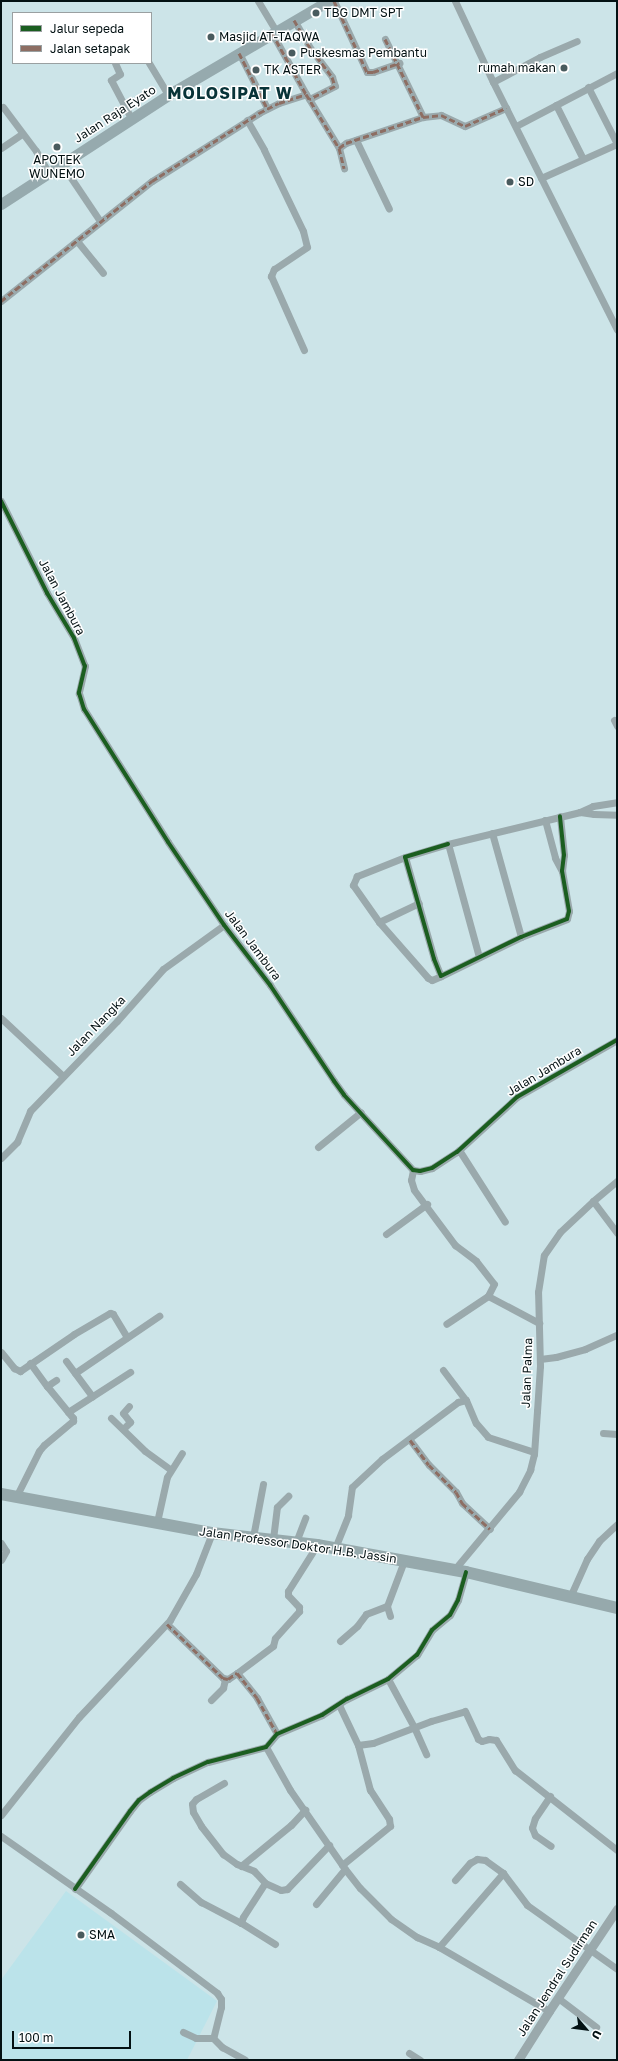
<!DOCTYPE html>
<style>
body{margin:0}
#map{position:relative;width:618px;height:2061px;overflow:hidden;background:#cce4e8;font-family:"Golos Text",sans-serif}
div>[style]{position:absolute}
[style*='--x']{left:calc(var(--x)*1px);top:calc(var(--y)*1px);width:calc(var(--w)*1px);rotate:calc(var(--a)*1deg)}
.built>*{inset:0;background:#bbe3ea}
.minor>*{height:7px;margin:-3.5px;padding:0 3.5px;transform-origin:3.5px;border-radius:3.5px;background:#9aa9ac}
.tertiary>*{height:9px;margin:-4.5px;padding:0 4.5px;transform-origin:4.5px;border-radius:4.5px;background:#9aa9ac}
.primary>*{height:11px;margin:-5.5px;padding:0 5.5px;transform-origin:5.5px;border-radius:5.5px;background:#96aaae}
.trunk>*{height:12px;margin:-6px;padding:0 6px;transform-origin:6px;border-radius:6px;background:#96a9ac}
.quiet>*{height:3px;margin-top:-1.5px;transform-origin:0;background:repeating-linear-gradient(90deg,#8d6e63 0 6px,transparent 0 9px)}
.cycleway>*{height:4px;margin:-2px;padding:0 2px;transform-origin:2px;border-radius:2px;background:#1b5e20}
.dots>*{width:11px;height:11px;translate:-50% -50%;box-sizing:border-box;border:2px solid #fff;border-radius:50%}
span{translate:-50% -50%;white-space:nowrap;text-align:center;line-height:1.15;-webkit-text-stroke:3px #fff;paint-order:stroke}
.poi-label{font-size:12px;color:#031113}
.left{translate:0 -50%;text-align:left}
.right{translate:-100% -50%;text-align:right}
.street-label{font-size:12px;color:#031113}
.district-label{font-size:16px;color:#083338;font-weight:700;letter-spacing:1px}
.frame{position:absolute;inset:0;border:2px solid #031113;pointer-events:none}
.legend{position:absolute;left:12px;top:12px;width:140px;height:52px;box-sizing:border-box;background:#fff;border:1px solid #9aa0a1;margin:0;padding:5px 7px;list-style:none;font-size:12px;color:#031113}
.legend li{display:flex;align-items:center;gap:8px;height:20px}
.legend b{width:20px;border:1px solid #9aa0a1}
.north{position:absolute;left:566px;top:2009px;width:40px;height:40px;-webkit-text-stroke:3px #fff;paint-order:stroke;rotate:118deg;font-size:11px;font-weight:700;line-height:16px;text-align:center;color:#031113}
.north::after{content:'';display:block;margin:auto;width:14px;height:18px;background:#031113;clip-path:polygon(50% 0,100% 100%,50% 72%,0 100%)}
.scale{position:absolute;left:12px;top:2031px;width:119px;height:18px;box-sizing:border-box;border:2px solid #031113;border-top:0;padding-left:5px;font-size:12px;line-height:14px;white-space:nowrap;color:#031113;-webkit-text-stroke:3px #fff;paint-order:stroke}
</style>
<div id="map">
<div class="built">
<i style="clip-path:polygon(66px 1891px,217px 2001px,187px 2060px,1px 2060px,1px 1980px)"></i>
</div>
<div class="minor">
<i style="--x:258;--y:1;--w:35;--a:59"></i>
<i style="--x:334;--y:1;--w:78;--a:65.1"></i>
<i style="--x:367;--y:72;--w:6;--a:0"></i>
<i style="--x:373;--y:72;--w:28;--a:-19"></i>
<i style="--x:455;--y:1;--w:89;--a:64.9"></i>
<i style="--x:493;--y:82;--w:277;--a:63.4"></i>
<i style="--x:294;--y:20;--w:34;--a:60"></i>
<i style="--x:311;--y:49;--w:35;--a:53"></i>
<i style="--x:332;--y:77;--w:9;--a:72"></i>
<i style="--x:335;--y:86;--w:29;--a:153"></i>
<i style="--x:272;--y:33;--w:70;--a:60.9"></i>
<i style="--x:306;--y:94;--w:63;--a:58.6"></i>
<i style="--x:339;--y:148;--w:21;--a:76"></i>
<i style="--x:385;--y:39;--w:87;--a:64"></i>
<i style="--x:239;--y:53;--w:62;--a:63"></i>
<i style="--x:115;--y:63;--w:12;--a:66"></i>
<i style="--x:120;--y:74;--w:11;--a:146"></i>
<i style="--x:111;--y:80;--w:43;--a:62.2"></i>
<i style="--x:149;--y:63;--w:37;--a:59"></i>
<i style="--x:493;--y:82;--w:53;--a:-28"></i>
<i style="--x:540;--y:57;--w:40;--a:-23.4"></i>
<i style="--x:588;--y:87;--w:64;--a:63"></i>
<i style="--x:556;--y:105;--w:60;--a:63.4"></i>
<i style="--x:3;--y:107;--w:55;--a:53.1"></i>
<i style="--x:36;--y:151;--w:24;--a:60"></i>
<i style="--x:247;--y:120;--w:34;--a:60"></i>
<i style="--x:264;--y:150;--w:90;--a:64.3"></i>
<i style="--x:303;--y:231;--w:16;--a:76"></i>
<i style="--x:307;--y:247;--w:40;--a:146"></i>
<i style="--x:274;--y:269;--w:8;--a:113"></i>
<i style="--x:271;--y:276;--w:81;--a:66"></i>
<i style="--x:516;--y:126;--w:114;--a:-27.7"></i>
<i style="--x:356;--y:140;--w:76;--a:64.4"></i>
<i style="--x:1;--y:148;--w:25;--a:-34"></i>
<i style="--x:339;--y:148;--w:9;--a:-36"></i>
<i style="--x:346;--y:143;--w:81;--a:-18.7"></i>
<i style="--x:423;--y:117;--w:18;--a:-6"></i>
<i style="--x:441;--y:115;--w:26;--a:25"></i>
<i style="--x:465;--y:126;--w:45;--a:-23.7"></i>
<i style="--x:61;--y:163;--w:70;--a:56.1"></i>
<i style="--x:541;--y:178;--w:83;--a:-24.1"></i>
<i style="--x:77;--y:241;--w:41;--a:50.9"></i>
<i style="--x:1;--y:301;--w:193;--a:-38.5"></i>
<i style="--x:152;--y:181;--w:127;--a:-32.4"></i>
<i style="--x:259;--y:113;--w:22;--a:-27"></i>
<i style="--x:279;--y:103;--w:28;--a:-18"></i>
<i style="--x:1;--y:501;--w:103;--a:63.4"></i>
<i style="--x:47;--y:593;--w:52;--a:59"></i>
<i style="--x:74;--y:638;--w:30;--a:69"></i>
<i style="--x:85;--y:666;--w:28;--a:103"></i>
<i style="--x:79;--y:693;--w:17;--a:73"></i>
<i style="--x:84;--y:709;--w:157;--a:57.7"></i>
<i style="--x:168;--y:842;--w:100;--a:56"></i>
<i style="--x:224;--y:925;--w:76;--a:52.5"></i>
<i style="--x:270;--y:985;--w:115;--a:56.3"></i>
<i style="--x:334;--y:1081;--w:17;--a:54"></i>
<i style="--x:344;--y:1095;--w:102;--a:47.4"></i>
<i style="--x:413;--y:1170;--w:7;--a:8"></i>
<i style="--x:420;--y:1171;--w:12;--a:-14"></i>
<i style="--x:432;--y:1168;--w:30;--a:-33"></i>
<i style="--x:457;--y:1152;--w:81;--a:-42.5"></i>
<i style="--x:517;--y:1097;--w:115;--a:-29.7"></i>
<i style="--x:614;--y:720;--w:7;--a:63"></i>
<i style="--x:580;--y:812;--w:14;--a:8"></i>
<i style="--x:594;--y:814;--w:23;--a:2"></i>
<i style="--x:545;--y:820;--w:39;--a:75"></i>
<i style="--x:555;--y:858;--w:15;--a:62"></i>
<i style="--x:492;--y:833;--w:108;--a:74.4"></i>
<i style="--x:448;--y:844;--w:45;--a:163.2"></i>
<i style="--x:405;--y:857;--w:106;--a:74.1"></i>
<i style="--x:434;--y:959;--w:18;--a:68"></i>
<i style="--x:441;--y:976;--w:89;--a:-26"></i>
<i style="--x:521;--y:937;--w:49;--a:-21.4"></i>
<i style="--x:567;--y:919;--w:8;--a:-76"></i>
<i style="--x:569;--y:911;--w:41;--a:-99.9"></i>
<i style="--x:562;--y:871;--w:16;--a:-83"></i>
<i style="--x:564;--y:855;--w:39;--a:-96"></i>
<i style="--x:405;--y:857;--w:52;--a:158.4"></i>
<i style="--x:357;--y:876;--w:10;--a:114"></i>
<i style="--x:353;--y:885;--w:45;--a:54.9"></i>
<i style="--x:379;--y:922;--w:74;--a:48.8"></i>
<i style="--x:428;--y:978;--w:4;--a:27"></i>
<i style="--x:432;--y:980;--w:10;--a:-24"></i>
<i style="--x:379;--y:922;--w:44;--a:-25.4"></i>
<i style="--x:479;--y:957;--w:117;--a:-105.3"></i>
<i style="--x:448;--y:844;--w:136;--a:-13.6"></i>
<i style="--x:580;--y:812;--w:14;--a:-25"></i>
<i style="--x:593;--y:806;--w:24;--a:-9"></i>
<i style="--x:1;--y:1018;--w:85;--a:43.1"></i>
<i style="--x:318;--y:1147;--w:55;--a:-39.1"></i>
<i style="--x:459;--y:1150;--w:85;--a:57.4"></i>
<i style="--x:1;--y:1158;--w:23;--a:-45"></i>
<i style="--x:17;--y:1142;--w:34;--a:-67"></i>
<i style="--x:30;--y:1111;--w:125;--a:-46"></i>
<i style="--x:117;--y:1021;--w:69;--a:-48.5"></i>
<i style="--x:163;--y:969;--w:75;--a:-35.8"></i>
<i style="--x:413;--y:1170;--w:10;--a:101"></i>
<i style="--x:411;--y:1180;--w:10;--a:73"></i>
<i style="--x:414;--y:1190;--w:69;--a:53.3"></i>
<i style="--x:455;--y:1245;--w:26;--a:37"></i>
<i style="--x:476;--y:1261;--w:29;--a:52"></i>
<i style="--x:494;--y:1284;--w:13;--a:117"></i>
<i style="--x:488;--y:1296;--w:50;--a:146.3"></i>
<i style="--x:593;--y:1201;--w:40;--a:53"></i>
<i style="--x:386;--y:1234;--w:51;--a:-36.2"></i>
<i style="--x:488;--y:1296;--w:58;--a:27.9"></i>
<i style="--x:1;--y:1352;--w:21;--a:51"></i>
<i style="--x:14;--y:1368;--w:7;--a:27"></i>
<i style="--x:20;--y:1371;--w:65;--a:-34.4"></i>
<i style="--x:74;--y:1334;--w:42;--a:-30.3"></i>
<i style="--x:110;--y:1313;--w:3;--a:18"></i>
<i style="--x:113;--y:1314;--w:27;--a:59"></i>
<i style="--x:540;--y:1359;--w:16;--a:-7"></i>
<i style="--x:556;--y:1357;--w:30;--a:-15"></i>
<i style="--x:585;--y:1349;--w:35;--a:-24"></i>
<i style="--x:66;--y:1361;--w:44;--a:53.4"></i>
<i style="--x:30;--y:1363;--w:29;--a:54"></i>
<i style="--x:47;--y:1386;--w:11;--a:-34"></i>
<i style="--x:443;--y:1370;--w:38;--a:53"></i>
<i style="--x:75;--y:1373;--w:102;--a:-34.2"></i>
<i style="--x:68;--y:1412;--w:74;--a:-32.8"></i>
<i style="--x:111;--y:1418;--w:47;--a:44.1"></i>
<i style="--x:145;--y:1451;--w:31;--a:36"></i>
<i style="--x:123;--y:1429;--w:10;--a:-45"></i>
<i style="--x:130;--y:1422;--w:11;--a:-128"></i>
<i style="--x:123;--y:1413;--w:9;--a:-49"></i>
<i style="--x:603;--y:1433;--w:14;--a:4"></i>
<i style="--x:410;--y:1440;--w:31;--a:53"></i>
<i style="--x:429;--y:1465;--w:38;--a:45"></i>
<i style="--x:456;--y:1492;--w:13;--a:61"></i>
<i style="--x:462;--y:1503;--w:38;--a:43"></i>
<i style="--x:17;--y:1495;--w:49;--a:-63.4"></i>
<i style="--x:39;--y:1451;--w:8;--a:-50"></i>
<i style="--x:44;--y:1445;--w:38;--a:-40"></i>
<i style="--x:73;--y:1421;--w:3;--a:-90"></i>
<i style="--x:73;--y:1418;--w:41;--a:-129.1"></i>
<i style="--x:157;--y:1522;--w:46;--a:-77.5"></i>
<i style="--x:167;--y:1477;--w:28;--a:-58"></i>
<i style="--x:253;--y:1537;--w:54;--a:-79.3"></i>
<i style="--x:273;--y:1539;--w:32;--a:-83"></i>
<i style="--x:277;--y:1507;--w:16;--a:-45"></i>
<i style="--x:296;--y:1542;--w:26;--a:-69"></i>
<i style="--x:1;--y:1543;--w:9;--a:58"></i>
<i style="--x:6;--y:1551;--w:10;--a:119"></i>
<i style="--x:335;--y:1548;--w:35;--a:-68"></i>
<i style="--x:348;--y:1515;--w:28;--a:-82"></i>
<i style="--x:352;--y:1487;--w:41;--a:-43"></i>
<i style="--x:382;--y:1459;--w:95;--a:-36.9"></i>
<i style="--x:458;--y:1402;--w:8;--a:-14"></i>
<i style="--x:466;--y:1400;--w:25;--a:67"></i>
<i style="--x:476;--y:1423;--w:18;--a:49"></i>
<i style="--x:488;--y:1437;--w:48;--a:18.1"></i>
<i style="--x:454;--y:1570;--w:102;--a:-50.2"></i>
<i style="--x:519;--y:1492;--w:25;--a:-63"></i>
<i style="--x:530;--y:1470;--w:16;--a:-76"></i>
<i style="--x:534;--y:1454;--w:43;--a:-86"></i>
<i style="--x:537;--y:1411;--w:45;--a:-86.2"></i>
<i style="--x:540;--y:1366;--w:74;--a:-91.5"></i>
<i style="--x:538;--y:1292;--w:37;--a:-81"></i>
<i style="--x:544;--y:1255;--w:28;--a:-55"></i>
<i style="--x:560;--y:1232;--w:45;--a:-43.2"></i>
<i style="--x:593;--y:1201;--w:31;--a:-40"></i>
<i style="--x:570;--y:1597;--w:42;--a:-65.9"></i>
<i style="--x:587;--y:1559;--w:22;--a:-56"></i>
<i style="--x:599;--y:1541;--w:25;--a:-43"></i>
<i style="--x:390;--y:1616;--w:10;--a:-107"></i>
<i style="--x:387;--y:1606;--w:48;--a:-69.3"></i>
<i style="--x:167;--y:1624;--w:78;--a:44"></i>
<i style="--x:223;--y:1678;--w:5;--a:11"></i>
<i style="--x:228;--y:1679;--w:11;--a:-34"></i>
<i style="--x:237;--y:1673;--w:32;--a:51"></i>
<i style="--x:257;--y:1698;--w:41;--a:60.9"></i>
<i style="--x:340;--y:1641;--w:23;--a:-41"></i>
<i style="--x:357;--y:1626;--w:15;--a:-53"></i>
<i style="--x:366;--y:1614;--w:22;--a:-21"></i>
<i style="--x:237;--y:1673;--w:45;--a:-36.9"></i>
<i style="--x:273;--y:1646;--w:8;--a:-76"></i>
<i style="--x:275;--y:1638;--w:36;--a:-48"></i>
<i style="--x:299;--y:1611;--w:4;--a:-90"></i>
<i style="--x:299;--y:1607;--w:16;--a:-133"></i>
<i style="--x:288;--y:1595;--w:4;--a:-90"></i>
<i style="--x:288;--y:1591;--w:54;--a:-57.8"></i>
<i style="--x:388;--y:1679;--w:55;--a:61.6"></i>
<i style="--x:414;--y:1727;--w:30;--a:66"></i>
<i style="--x:211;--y:1700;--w:17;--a:-45"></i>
<i style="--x:223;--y:1688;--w:9;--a:-77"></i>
<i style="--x:339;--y:1705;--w:44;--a:64.6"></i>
<i style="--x:358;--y:1745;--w:15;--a:-8"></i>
<i style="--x:373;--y:1743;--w:62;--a:-20.8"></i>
<i style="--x:431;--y:1721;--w:35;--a:-16"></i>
<i style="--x:465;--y:1711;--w:31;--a:65"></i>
<i style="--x:478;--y:1739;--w:4;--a:27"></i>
<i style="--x:482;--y:1741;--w:7;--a:-16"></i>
<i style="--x:489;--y:1739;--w:7;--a:8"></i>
<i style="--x:496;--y:1740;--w:36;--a:58"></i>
<i style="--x:515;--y:1770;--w:130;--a:38.1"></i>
<i style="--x:266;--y:1747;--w:49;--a:60.8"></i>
<i style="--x:290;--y:1790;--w:96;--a:55.2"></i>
<i style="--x:345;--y:1869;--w:24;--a:52"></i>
<i style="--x:360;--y:1888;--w:44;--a:45"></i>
<i style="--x:391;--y:1919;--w:32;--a:35"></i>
<i style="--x:417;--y:1937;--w:24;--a:24"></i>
<i style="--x:439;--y:1947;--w:127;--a:30.2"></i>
<i style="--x:224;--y:1783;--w:32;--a:150"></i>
<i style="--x:196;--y:1799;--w:6;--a:129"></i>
<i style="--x:192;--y:1804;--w:8;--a:83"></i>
<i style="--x:193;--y:1812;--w:16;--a:60"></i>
<i style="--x:201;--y:1826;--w:36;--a:52"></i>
<i style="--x:223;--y:1854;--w:17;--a:36"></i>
<i style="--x:237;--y:1864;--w:18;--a:22"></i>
<i style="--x:254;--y:1871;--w:16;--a:47"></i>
<i style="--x:550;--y:1796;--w:27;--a:124"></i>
<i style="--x:535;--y:1818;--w:10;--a:107"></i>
<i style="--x:532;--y:1828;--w:8;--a:67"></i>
<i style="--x:535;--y:1835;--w:19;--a:35"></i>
<i style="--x:1;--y:1815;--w:125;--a:-51.5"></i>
<i style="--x:79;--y:1717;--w:133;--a:-46.8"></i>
<i style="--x:170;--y:1620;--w:53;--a:-60.5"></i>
<i style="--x:196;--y:1574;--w:44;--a:-68.7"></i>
<i style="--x:1;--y:1836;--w:134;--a:35"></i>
<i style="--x:111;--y:1913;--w:133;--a:37"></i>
<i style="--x:217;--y:1993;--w:7;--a:56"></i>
<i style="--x:221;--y:1999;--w:8;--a:90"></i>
<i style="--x:221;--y:2007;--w:32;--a:104"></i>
<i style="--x:213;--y:2038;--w:13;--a:45"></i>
<i style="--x:222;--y:2047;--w:26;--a:29"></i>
<i style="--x:342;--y:1865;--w:62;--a:-39.1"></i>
<i style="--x:390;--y:1826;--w:7;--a:-98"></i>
<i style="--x:389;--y:1819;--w:35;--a:-123"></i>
<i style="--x:370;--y:1790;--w:47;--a:-104.9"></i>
<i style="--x:241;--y:1866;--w:65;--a:-39.4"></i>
<i style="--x:291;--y:1825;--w:21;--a:-47"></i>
<i style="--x:455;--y:1880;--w:23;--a:-49"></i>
<i style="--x:470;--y:1863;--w:8;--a:-30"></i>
<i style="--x:477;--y:1859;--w:8;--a:7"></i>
<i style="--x:485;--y:1860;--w:22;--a:36"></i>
<i style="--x:503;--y:1873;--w:40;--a:53"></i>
<i style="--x:527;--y:1905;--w:110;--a:35.4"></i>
<i style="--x:180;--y:1884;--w:28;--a:41"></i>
<i style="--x:201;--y:1902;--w:45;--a:27.7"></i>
<i style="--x:75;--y:1889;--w:95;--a:-54.8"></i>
<i style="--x:130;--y:1811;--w:14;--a:-51"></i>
<i style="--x:139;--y:1800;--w:14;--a:-36"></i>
<i style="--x:150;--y:1792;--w:27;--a:-31"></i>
<i style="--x:173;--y:1778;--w:38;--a:-25"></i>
<i style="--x:208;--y:1762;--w:60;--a:-14.5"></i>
<i style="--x:266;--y:1747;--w:17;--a:-50"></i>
<i style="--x:277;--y:1734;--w:49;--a:-22.9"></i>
<i style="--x:322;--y:1715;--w:30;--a:-33"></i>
<i style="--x:347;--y:1699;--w:46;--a:-26"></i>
<i style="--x:388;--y:1679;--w:38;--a:-40"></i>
<i style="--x:417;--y:1655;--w:29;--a:-59"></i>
<i style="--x:432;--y:1630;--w:23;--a:-40"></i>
<i style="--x:450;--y:1615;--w:17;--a:-62"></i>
<i style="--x:458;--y:1600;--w:29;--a:-74"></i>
<i style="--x:316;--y:1904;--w:45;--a:-50.4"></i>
<i style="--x:275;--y:1944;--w:40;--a:-148"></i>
<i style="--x:241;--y:1923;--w:6;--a:-72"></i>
<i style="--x:243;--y:1917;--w:40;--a:-57.1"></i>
<i style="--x:265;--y:1883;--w:17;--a:24"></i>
<i style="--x:281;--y:1890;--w:6;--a:-9"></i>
<i style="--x:287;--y:1889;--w:61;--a:-46.3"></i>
<i style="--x:439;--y:1947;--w:98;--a:-49.1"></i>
<i style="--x:558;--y:1998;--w:48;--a:37.3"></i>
<i style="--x:183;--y:2032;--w:14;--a:25"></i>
<i style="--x:196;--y:2038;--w:17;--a:0"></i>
<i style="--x:409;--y:2053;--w:13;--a:32"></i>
</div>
<div class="tertiary">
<i style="--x:518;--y:2060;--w:58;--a:-57.7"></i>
<i style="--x:549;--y:2011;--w:123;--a:-56.3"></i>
</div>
<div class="primary">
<i style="--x:1;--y:204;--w:199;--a:-33.1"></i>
<i style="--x:168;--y:95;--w:186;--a:-30.4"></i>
</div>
<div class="trunk">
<i style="--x:1;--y:1494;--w:215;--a:10.5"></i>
<i style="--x:212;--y:1533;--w:106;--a:6.5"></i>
<i style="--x:317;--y:1545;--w:151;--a:10.3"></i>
<i style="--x:466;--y:1572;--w:155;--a:13.4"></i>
</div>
<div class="quiet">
<i style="--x:334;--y:1;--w:78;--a:65.1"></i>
<i style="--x:367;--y:72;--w:6;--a:0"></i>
<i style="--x:373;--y:72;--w:28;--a:-19"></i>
<i style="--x:294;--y:20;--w:34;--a:60"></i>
<i style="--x:311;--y:49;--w:35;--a:53"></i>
<i style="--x:332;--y:77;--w:9;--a:72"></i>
<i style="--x:335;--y:86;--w:29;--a:153"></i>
<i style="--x:272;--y:33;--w:70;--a:60.9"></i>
<i style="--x:306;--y:94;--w:63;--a:58.6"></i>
<i style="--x:339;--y:148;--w:21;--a:76"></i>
<i style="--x:385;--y:39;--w:87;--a:64"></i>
<i style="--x:239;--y:53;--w:62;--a:63"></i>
<i style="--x:339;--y:148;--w:9;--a:-36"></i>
<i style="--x:346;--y:143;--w:81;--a:-18.7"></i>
<i style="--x:423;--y:117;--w:18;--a:-6"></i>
<i style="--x:441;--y:115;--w:26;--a:25"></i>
<i style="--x:465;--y:126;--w:45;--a:-23.7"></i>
<i style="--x:1;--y:301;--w:193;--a:-38.5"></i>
<i style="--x:152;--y:181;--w:127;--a:-32.4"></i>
<i style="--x:259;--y:113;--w:22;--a:-27"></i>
<i style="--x:279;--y:103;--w:28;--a:-18"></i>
<i style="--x:410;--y:1440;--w:31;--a:53"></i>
<i style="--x:429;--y:1465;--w:38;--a:45"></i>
<i style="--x:456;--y:1492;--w:13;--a:61"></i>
<i style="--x:462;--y:1503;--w:38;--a:43"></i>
<i style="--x:167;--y:1624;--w:78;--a:44"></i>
<i style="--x:223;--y:1678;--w:5;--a:11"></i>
<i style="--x:228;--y:1679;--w:11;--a:-34"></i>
<i style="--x:237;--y:1673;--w:32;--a:51"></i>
<i style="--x:257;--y:1698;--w:41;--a:60.9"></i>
</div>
<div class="cycleway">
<i style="--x:1;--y:501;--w:103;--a:63.4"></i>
<i style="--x:47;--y:593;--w:52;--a:59"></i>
<i style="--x:74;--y:638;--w:30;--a:69"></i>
<i style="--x:85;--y:666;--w:28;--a:103"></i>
<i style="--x:79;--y:693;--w:17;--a:73"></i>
<i style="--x:84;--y:709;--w:157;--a:57.7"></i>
<i style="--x:168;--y:842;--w:100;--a:56"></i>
<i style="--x:224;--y:925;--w:76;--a:52.5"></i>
<i style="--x:270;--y:985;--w:115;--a:56.3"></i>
<i style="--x:334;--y:1081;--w:17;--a:54"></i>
<i style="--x:344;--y:1095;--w:102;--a:47.4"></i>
<i style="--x:413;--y:1170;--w:7;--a:8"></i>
<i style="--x:420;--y:1171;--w:12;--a:-14"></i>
<i style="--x:432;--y:1168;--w:30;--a:-33"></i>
<i style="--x:457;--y:1152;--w:81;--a:-42.5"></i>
<i style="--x:517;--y:1097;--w:115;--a:-29.7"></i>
<i style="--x:448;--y:844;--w:45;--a:163.2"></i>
<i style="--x:405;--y:857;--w:106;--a:74.1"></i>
<i style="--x:434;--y:959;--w:18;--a:68"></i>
<i style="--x:441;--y:976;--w:89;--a:-26"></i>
<i style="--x:521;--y:937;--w:49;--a:-21.4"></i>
<i style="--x:567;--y:919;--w:8;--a:-76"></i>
<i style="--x:569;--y:911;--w:41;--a:-99.9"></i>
<i style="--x:562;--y:871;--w:16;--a:-83"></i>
<i style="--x:564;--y:855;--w:39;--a:-96"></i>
<i style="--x:75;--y:1889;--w:95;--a:-54.8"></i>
<i style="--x:130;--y:1811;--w:14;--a:-51"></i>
<i style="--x:139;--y:1800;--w:14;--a:-36"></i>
<i style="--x:150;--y:1792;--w:27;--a:-31"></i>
<i style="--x:173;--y:1778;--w:38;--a:-25"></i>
<i style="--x:208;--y:1762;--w:60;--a:-14.5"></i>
<i style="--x:266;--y:1747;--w:17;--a:-50"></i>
<i style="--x:277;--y:1734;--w:49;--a:-22.9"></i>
<i style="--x:322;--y:1715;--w:30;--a:-33"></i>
<i style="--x:347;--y:1699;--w:46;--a:-26"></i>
<i style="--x:388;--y:1679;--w:38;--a:-40"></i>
<i style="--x:417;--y:1655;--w:29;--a:-59"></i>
<i style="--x:432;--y:1630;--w:23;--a:-40"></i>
<i style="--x:450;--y:1615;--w:17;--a:-62"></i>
<i style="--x:458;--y:1600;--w:29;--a:-74"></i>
</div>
<div class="dots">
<i style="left:316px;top:13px;background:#495b5e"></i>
<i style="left:211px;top:37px;background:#495b5e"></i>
<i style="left:292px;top:53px;background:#495b5e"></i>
<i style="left:564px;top:68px;background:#495b5e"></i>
<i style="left:256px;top:70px;background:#495b5e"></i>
<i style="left:57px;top:147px;background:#495b5e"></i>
<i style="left:510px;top:182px;background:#495b5e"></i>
<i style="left:81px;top:1935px;background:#495b5e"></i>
</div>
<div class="poi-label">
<span class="left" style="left:324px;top:13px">TBG DMT SPT</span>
<span class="left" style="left:219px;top:37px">Masjid AT-TAQWA</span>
<span class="left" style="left:300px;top:53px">Puskesmas Pembantu</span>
<span class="right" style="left:556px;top:68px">rumah makan</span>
<span class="left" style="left:264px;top:70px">TK ASTER</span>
<span style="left:57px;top:167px">APOTEK<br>WUNEMO</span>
<span class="left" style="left:518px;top:182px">SD</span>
<span class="left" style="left:89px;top:1935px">SMA</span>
</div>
<div class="street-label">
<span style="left:115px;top:114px;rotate:-33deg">Jalan Raja Eyato</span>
<span style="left:62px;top:597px;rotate:62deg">Jalan Jambura</span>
<span style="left:253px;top:945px;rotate:53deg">Jalan Jambura</span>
<span style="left:96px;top:1026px;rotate:-46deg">Jalan Nangka</span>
<span style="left:544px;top:1071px;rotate:-31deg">Jalan Jambura</span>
<span style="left:527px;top:1373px;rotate:-88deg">Jalan Palma</span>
<span style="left:298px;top:1545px;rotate:8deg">Jalan Professor Doktor H.B. Jassin</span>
<span style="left:557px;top:1978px;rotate:-57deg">Jalan Jendral Sudirman</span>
</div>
<div class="district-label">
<span style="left:230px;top:93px">MOLOSIPAT W</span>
</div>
<div class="frame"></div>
<ul class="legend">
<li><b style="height:5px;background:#1b5e20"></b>Jalur sepeda</li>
<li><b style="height:5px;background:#8d6e63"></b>Jalan setapak</li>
</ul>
<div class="north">U</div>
<div class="scale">100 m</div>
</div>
